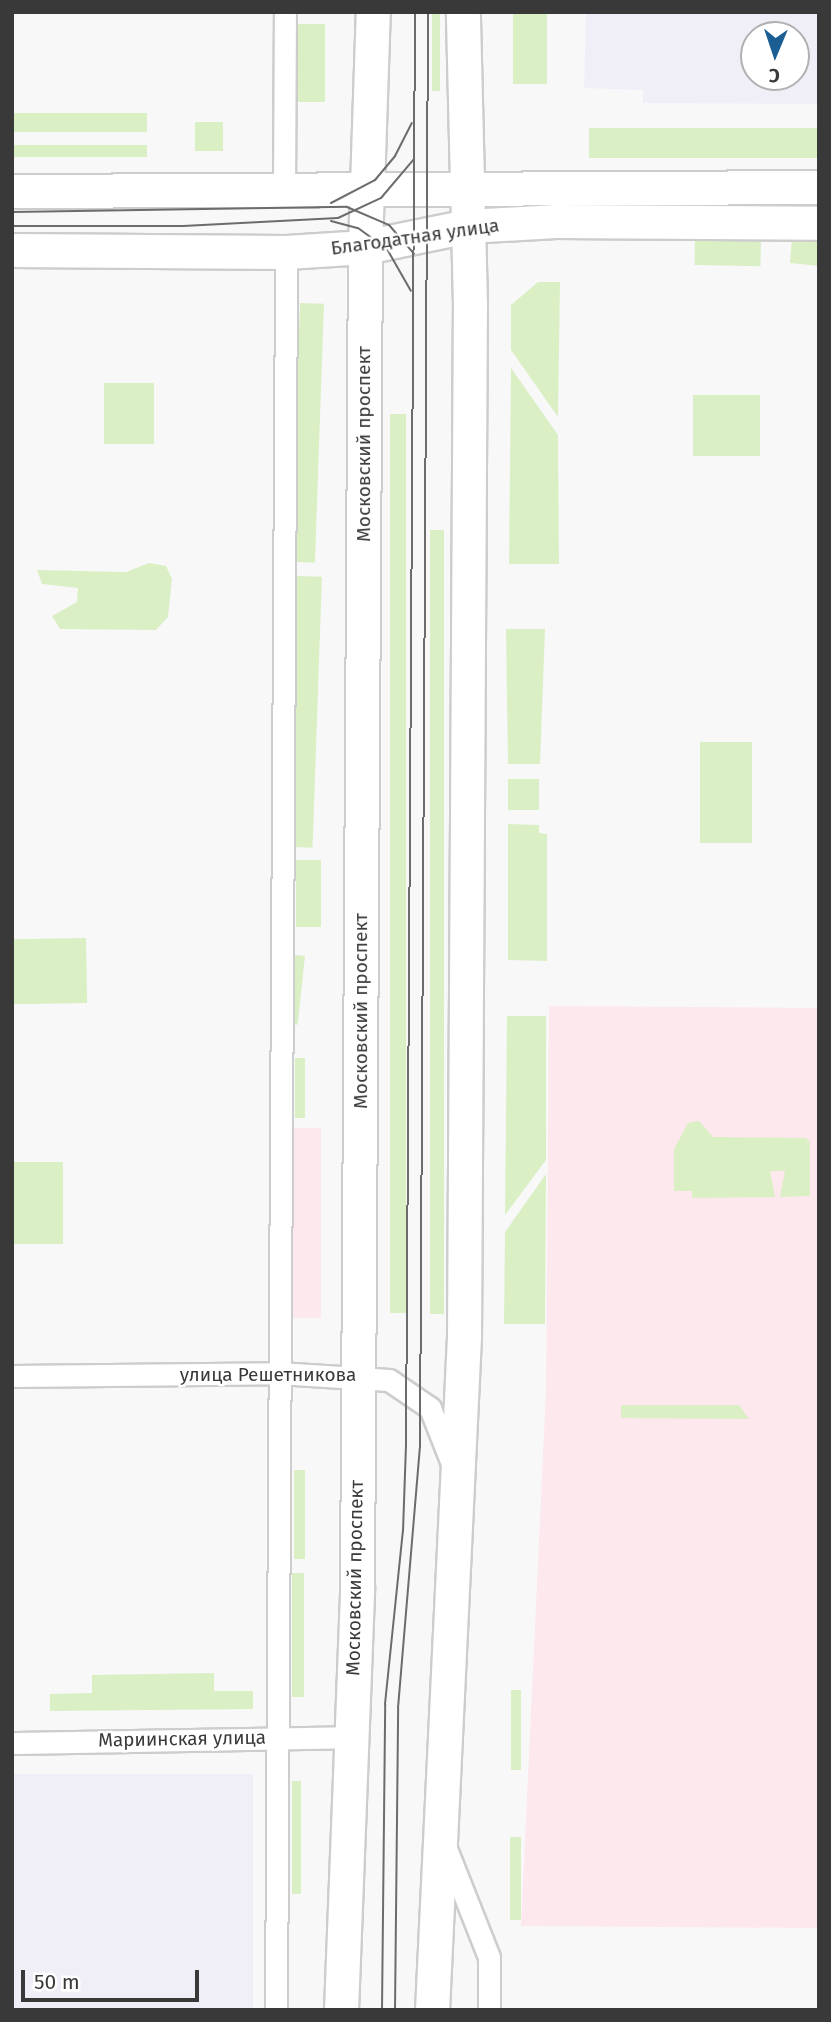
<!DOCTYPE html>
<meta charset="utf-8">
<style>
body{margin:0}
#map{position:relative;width:831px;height:2022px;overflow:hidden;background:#f8f8f9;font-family:"Fira Sans",sans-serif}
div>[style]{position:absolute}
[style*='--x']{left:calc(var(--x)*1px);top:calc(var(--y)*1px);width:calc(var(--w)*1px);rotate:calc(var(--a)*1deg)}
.commercial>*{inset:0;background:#fde8ed;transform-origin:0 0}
.built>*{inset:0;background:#f0eff8;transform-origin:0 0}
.green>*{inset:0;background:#dbefc5;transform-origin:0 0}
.roads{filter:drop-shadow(2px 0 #cdcdce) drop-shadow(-2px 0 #cdcdce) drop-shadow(0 2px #cdcdce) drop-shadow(0 -2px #cdcdce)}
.street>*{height:21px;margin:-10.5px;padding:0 10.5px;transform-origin:10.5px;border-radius:10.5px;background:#fff}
.primary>*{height:33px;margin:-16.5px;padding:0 16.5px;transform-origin:16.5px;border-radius:16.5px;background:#fff}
.tram>*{height:2px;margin:-1px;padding:0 1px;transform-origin:1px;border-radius:1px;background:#6c6c6c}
span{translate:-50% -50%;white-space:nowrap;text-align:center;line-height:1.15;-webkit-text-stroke:5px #fff;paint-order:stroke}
.street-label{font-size:19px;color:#393939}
.frame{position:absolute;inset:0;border:14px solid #393939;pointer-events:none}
.north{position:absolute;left:740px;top:21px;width:70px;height:70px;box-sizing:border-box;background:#fff;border:2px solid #b0b0b0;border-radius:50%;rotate:182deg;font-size:19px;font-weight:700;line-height:28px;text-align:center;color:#393939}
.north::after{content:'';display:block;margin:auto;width:24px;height:32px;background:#1a5e93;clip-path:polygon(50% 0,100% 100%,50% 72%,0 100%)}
.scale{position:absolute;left:21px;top:1970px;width:178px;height:32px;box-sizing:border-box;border:4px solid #393939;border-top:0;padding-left:9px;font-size:21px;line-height:24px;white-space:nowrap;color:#393939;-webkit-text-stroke:5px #fff;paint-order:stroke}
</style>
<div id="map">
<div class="commercial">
<i style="clip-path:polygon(549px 1006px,819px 1008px,819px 1928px,521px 1926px,546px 1391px)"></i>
<i style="left:292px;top:1128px;width:29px;height:190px"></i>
</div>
<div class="built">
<i style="clip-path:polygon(evenodd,586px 12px,819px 12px,819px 104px,643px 103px,643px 90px,584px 88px,586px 12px,754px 35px,796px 35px,796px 77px,754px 77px,754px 35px)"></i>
<i style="left:253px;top:1774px;width:236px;height:241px;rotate:90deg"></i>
</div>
<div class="green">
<i style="left:432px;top:12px;width:8px;height:79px"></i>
<i style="left:513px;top:12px;width:34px;height:72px"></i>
<i style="left:297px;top:24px;width:28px;height:78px"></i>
<i style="left:12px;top:113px;width:135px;height:19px"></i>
<i style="left:223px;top:122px;width:29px;height:28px;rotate:90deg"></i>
<i style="left:589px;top:128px;width:230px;height:30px"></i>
<i style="left:12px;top:145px;width:135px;height:12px"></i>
<i style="left:695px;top:237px;width:66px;height:28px;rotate:1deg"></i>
<i style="clip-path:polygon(792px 237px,819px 237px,819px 266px,790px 263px)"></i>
<i style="clip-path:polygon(538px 282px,560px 282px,558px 417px,511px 350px,511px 305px)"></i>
<i style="left:300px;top:303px;width:24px;height:259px;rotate:2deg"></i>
<i style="clip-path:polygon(511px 368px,558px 435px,559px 564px,509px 564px)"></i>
<i style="left:104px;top:383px;width:50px;height:61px"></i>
<i style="left:693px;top:395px;width:67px;height:61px"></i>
<i style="left:390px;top:414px;width:16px;height:899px"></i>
<i style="left:430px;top:530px;width:14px;height:784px"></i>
<i style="clip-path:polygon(149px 563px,166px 566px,172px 579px,168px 617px,156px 630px,60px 629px,52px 616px,77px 602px,78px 588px,42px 584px,37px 570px,126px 572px)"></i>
<i style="left:297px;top:576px;width:25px;height:271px;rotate:2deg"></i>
<i style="clip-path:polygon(506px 629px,545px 629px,540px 764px,508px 764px)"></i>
<i style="left:700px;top:742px;width:52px;height:101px"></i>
<i style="left:508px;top:779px;width:31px;height:31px"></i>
<i style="clip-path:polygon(508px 824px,539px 825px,539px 833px,547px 834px,547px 961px,508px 960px)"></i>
<i style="left:296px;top:860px;width:25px;height:67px"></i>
<i style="left:86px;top:938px;width:65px;height:74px;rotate:89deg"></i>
<i style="left:295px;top:955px;width:10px;height:69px;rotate:6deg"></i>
<i style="clip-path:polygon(507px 1016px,546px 1016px,546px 1160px,505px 1215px)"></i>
<i style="left:295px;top:1058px;width:10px;height:60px"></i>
<i style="clip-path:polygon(699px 1121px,713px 1137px,806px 1138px,810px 1142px,810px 1196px,780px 1197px,785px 1171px,770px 1171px,775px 1197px,692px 1198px,692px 1191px,674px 1191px,674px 1149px,688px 1123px)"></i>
<i style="left:12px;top:1162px;width:51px;height:82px"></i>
<i style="clip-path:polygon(546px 1174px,545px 1324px,504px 1324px,505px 1232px)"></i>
<i style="clip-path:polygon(621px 1405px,739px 1405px,749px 1419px,621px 1418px)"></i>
<i style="left:294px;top:1470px;width:11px;height:89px"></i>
<i style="left:292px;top:1573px;width:12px;height:124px"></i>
<i style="clip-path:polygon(214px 1673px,214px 1691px,253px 1691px,253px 1709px,50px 1711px,50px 1694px,92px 1693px,92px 1675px)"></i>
<i style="left:511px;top:1690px;width:10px;height:80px"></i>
<i style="left:292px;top:1781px;width:9px;height:113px"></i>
<i style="left:510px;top:1837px;width:11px;height:83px"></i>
</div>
<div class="roads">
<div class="street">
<i style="--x:284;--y:193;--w:181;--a:-89.7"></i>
<i style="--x:12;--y:1376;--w:266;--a:-0.6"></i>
<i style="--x:278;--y:1373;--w:111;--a:3.6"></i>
<i style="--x:389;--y:1380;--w:50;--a:34.3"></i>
<i style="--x:430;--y:1408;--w:57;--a:68.4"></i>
<i style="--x:12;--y:1743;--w:340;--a:-1"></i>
<i style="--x:445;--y:1846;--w:119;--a:68.4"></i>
<i style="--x:489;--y:1957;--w:53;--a:90"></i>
<i style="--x:276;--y:2010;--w:1758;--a:-89.67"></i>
</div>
<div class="primary">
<i style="--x:12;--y:191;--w:807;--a:-0.28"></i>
<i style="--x:12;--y:250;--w:274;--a:0.4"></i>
<i style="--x:286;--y:252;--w:79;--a:-3.6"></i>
<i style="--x:365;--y:247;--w:104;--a:-11.6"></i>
<i style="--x:467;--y:226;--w:89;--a:-3.2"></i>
<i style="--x:556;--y:221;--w:263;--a:0.4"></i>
<i style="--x:341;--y:2010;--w:421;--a:-87.8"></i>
<i style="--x:357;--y:1589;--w:1342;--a:-89.66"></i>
<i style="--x:365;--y:247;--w:235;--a:-88.1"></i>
<i style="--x:432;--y:2010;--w:674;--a:-87.28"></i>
<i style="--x:464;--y:1337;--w:1032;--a:-89.67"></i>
<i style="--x:470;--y:305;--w:293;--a:-91.4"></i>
</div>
</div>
<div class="tram">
<i style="--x:331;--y:203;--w:50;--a:-27.6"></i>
<i style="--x:375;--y:180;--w:31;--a:-50"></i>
<i style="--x:395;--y:156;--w:37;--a:-63"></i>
<i style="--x:12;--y:212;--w:335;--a:-0.9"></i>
<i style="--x:347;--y:207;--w:46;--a:23.2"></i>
<i style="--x:389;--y:225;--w:38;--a:49"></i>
<i style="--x:331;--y:221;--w:28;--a:15"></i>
<i style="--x:358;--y:228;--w:36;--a:36"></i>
<i style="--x:387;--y:249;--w:48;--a:60.3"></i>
<i style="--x:12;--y:226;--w:171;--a:0"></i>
<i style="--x:183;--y:226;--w:155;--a:-3"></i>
<i style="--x:338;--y:218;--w:47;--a:-24.9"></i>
<i style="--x:381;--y:198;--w:51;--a:-49.8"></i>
<i style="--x:382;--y:2010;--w:306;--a:-89.4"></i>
<i style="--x:385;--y:1704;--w:174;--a:-84.1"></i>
<i style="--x:403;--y:1531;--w:85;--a:-88"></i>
<i style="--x:406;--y:1446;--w:1434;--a:-89.64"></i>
<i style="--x:395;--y:2010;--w:302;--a:-89.4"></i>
<i style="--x:398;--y:1708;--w:262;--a:-85.2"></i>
<i style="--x:420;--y:1447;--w:1435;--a:-89.68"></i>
</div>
<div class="street-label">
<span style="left:415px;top:237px;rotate:-8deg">Благодатная улица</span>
<span style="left:364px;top:444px;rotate:-90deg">Московский проспект</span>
<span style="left:361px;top:1011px;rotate:-90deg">Московский проспект</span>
<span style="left:268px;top:1375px">улица Решетникова</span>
<span style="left:355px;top:1578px;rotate:-89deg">Московский проспект</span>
<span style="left:182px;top:1739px;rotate:-1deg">Мариинская улица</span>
</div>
<div class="frame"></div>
<div class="north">С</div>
<div class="scale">50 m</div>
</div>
